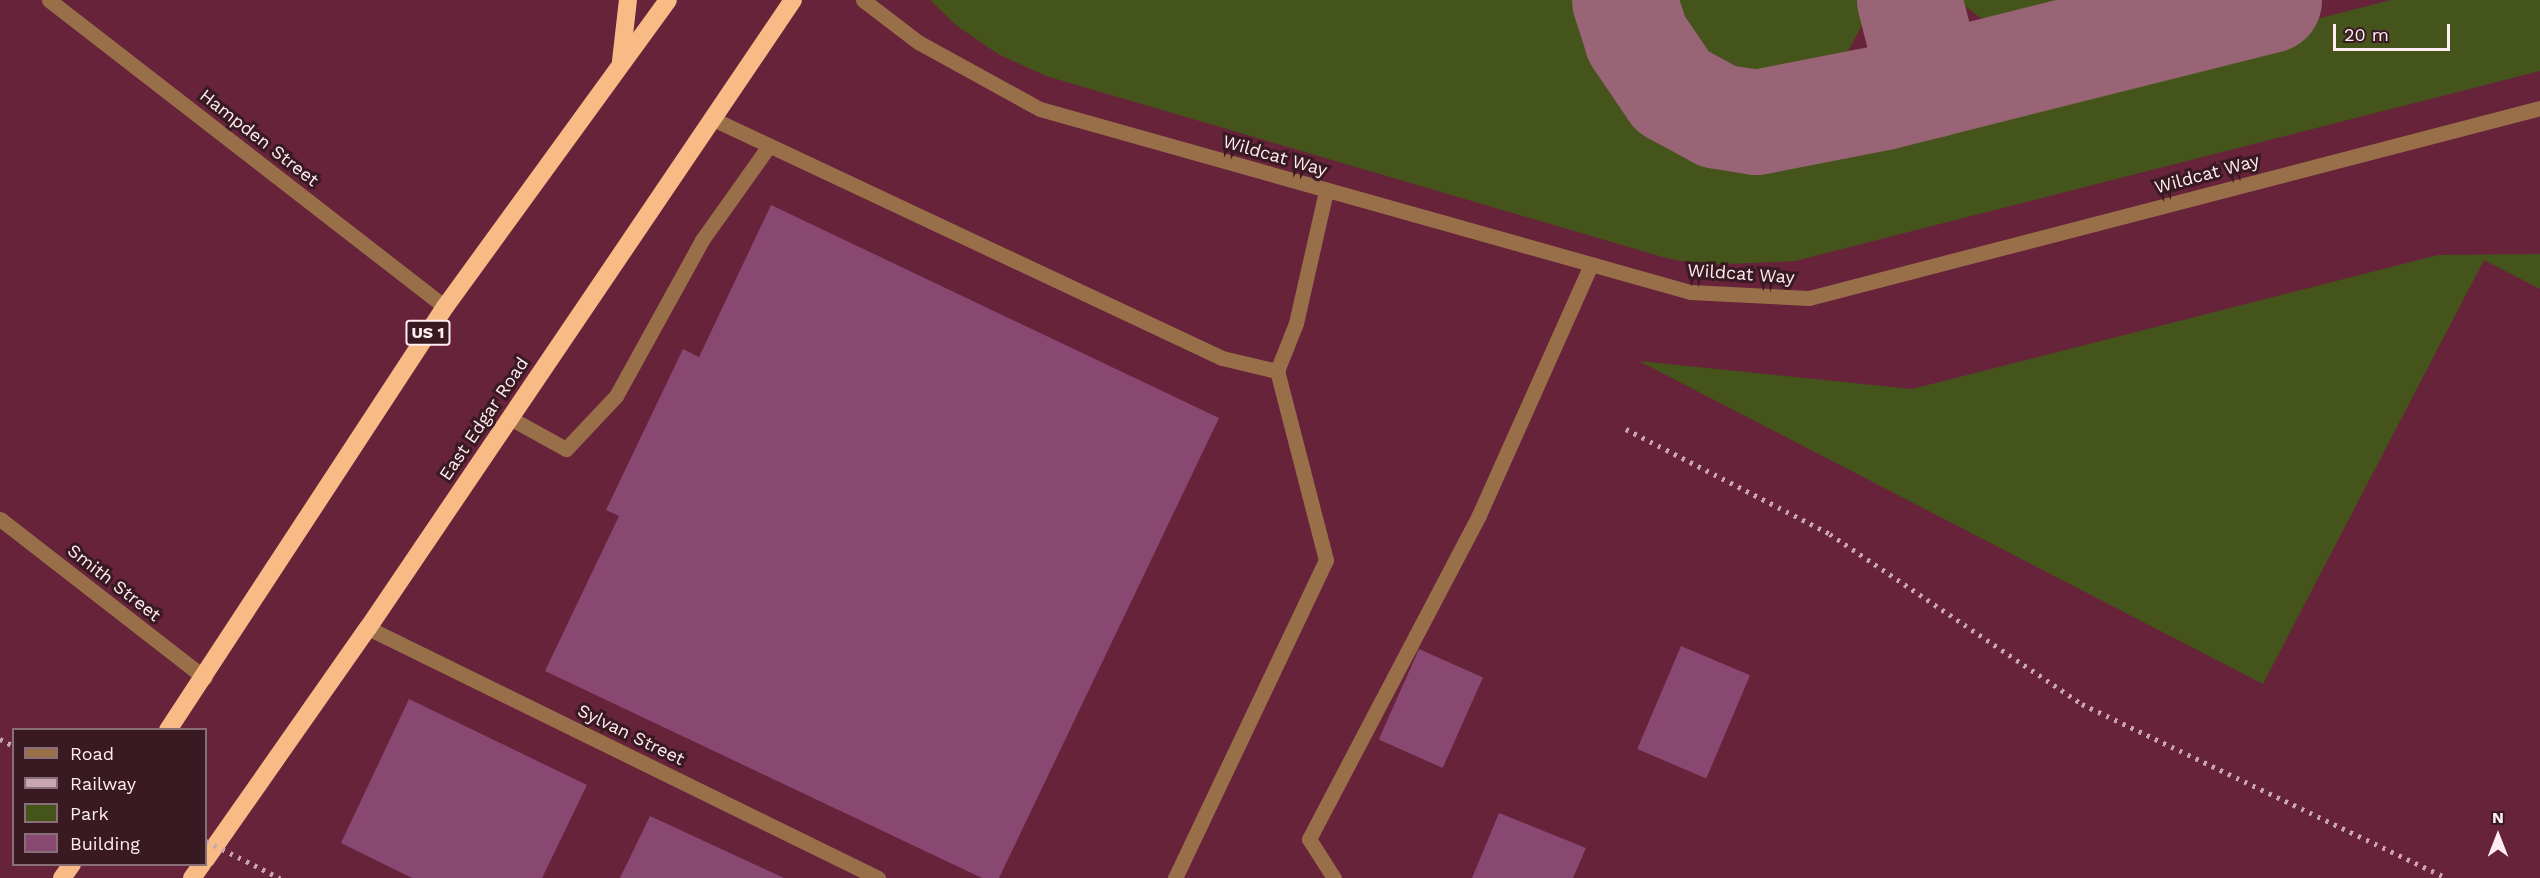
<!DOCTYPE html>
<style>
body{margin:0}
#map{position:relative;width:2540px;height:878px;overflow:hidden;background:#67233a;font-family:"Work Sans",sans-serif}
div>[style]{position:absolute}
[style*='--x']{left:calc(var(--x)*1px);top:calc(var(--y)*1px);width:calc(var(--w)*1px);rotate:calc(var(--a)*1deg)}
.green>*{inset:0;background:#45541a}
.taxiway>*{height:105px;margin:-52.5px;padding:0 52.5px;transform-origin:52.5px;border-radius:52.5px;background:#986476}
.building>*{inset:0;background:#894872;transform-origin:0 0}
.minor>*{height:15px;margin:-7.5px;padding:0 7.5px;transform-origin:7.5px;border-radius:7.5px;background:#996f4a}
.highway>*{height:18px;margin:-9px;padding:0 9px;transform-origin:9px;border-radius:9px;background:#f8bb85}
.rail>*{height:4.5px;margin-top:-2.25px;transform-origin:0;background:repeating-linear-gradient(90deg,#c9a6b1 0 3px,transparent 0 9px)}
span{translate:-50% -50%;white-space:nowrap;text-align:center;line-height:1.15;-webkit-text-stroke:6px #391a23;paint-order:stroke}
.shield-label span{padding:2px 4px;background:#391a23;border:2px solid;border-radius:4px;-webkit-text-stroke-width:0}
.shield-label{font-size:16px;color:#ffedf1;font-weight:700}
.street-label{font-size:18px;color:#ffedf1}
.legend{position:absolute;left:12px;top:728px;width:195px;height:138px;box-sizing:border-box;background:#391a23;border:2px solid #886e75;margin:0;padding:8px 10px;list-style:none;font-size:18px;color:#ffedf1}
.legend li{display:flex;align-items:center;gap:12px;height:30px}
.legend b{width:30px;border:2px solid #886e75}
.north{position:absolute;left:2468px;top:806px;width:60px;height:60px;-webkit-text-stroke:4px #391a23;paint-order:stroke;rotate:0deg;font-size:16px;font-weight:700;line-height:24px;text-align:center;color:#ffedf1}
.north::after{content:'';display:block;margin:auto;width:21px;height:27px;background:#ffedf1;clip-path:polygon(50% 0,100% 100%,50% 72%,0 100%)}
.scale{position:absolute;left:2333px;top:24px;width:117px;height:27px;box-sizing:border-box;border:3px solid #ffedf1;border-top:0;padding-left:8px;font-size:18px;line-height:21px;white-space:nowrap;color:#ffedf1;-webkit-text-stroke:4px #391a23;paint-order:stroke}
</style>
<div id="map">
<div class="green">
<i style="clip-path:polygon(930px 0,1591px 0,1602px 46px,1619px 79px,1644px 111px,1677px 136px,1715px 151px,1757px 156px,1796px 151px,2391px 0,2540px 0,2540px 71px,1795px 261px,1702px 265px,1666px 258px,1046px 76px,998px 54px,957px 26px)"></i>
<i style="clip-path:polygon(1658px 0,1870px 0,1868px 14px,1847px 53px,1815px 77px,1792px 84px,1749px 87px,1707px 75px,1687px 60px,1673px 41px)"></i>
<i style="clip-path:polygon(1957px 0,2134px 0,2036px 24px,2006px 25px,1982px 19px)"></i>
<i style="clip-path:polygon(2540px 254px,2540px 289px,2484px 260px,2263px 684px,1639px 361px,1912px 389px,2438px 255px)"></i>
</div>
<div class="taxiway">
<i style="--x:1624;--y:0;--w:40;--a:72"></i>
<i style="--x:1636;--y:38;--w:64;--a:55.8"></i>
<i style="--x:1672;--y:91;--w:52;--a:28.5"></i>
<i style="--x:1718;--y:116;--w:38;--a:9"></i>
<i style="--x:1756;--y:122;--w:129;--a:-11.1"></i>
<i style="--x:1883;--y:97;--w:398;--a:-14.1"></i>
<i style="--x:1909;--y:0;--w:88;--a:75.5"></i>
</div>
<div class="building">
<i style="clip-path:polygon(771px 205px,1219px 418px,999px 878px,982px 878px,545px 671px,619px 516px,606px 510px,683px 349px,699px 357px)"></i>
<i style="left:1681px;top:646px;width:75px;height:112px;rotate:23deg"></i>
<i style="left:1419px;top:649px;width:70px;height:99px;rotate:24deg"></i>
<i style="clip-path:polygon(409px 699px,587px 785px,542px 878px,412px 878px,341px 843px)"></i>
<i style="clip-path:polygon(1499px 813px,1586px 848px,1573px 878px,1472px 878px)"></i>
<i style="clip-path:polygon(650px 816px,784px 878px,620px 878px)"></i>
</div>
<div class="minor">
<i style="--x:49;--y:0;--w:501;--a:37.78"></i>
<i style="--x:863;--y:0;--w:69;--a:37.4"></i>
<i style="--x:918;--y:42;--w:139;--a:28.8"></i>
<i style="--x:1040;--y:109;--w:675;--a:15.72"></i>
<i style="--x:1690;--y:292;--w:119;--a:2.9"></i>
<i style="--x:1809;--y:298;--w:755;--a:-14.57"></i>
<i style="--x:713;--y:119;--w:562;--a:25.15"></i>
<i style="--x:1222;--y:358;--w:57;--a:13.3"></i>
<i style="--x:510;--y:418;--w:64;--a:29"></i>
<i style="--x:566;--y:449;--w:73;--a:-46.7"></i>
<i style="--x:616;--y:396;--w:178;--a:-61.1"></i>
<i style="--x:702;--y:240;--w:114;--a:-54.6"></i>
<i style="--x:0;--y:519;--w:259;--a:37.8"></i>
<i style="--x:368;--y:628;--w:568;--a:26.11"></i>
<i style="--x:1175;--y:878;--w:352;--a:-64.6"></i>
<i style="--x:1326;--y:560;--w:195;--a:-104.5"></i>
<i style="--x:1277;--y:371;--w:52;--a:-68.4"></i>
<i style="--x:1296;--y:323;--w:135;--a:-77.2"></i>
<i style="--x:1334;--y:878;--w:46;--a:-122.7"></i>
<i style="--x:1309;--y:839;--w:366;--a:-62.3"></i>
<i style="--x:1479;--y:515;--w:274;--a:-65.9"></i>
</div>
<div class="highway">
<i style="--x:621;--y:61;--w:61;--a:-83.5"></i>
<i style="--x:168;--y:730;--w:506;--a:-56.78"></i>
<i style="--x:445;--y:307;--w:379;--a:-54"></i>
<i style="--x:206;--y:859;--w:282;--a:-55"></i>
<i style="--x:368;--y:628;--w:758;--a:-55.91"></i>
<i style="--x:62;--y:878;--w:17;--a:-54"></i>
<i style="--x:192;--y:878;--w:17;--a:-54"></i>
</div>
<div class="rail">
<i style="--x:1626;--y:429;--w:229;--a:27.2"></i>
<i style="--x:1830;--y:534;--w:304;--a:34"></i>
<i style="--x:2082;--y:704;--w:403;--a:25.5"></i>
<i style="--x:0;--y:739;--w:16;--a:27"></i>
<i style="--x:206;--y:841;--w:83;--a:26.6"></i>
</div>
<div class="shield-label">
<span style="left:428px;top:333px">US 1</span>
</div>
<div class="street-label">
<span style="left:259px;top:138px;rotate:38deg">Hampden Street</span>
<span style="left:1275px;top:156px;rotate:16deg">Wildcat Way</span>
<span style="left:2207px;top:174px;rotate:-15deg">Wildcat Way</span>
<span style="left:1741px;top:274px;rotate:4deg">Wildcat Way</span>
<span style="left:484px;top:419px;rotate:-56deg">East Edgar Road</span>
<span style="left:114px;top:583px;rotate:38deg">Smith Street</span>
<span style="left:631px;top:735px;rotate:26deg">Sylvan Street</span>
</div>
<ul class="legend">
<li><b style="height:8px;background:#996f4a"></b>Road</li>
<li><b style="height:8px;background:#c9a6b1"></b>Railway</li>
<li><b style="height:16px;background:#45541a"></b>Park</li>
<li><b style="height:16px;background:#894872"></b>Building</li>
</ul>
<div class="north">N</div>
<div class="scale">20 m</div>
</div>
